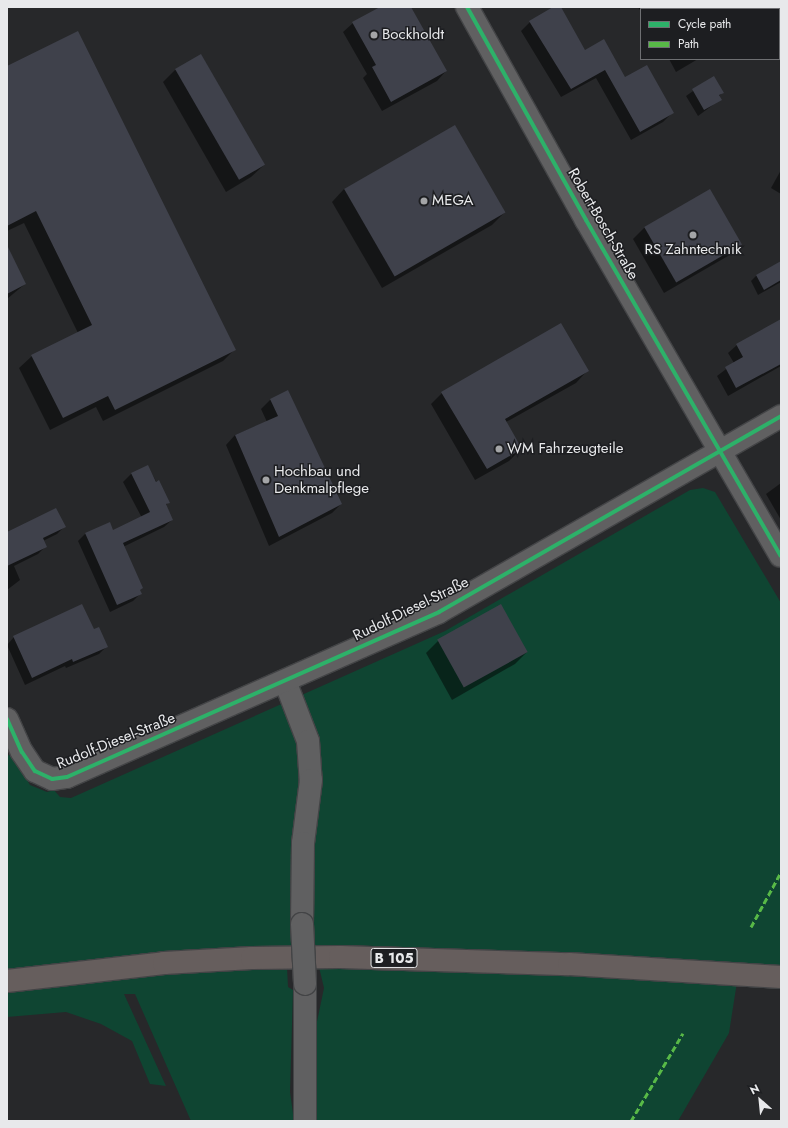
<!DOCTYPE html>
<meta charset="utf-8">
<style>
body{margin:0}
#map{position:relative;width:788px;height:1128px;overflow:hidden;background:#27282a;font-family:Jost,sans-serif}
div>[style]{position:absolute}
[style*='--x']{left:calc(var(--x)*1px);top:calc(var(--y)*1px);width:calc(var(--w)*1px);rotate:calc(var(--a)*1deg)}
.green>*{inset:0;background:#0f4532}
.shadow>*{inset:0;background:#0007}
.building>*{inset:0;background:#3f414b;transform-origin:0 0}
.roads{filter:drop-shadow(1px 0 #434446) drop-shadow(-1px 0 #434446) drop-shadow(0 1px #434446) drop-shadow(0 -1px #434446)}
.minor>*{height:22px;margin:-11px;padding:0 11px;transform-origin:11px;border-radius:11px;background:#606061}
.highway>*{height:22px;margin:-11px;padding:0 11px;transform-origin:11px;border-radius:11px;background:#665e5d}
.bridges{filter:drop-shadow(1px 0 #434446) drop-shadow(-1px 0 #434446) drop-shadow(0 1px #434446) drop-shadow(0 -1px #434446)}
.minor-bridge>*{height:22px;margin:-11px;padding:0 11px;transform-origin:11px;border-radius:11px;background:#606061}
.quiet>*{height:3px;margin-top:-1.5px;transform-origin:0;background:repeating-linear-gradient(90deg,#58b947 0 6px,transparent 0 9px)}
.cycleway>*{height:4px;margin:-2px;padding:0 2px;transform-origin:2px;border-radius:2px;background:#2db169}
.dots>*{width:11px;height:11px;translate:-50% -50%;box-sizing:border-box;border:2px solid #1d1e21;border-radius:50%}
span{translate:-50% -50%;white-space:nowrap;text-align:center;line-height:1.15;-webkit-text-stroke:3px #1d1e21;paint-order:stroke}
.shield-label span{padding:1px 3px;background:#1d1e21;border:1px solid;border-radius:3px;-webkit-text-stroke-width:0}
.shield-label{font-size:14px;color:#e8e9eb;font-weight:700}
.poi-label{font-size:15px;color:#e8e9eb}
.left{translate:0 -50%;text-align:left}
.street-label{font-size:15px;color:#e8e9eb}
.frame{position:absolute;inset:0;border:8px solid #e8e9eb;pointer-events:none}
.legend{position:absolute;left:640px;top:8px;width:140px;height:52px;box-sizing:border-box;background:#1d1e21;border:1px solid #6e6f72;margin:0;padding:5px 7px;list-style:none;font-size:12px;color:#e8e9eb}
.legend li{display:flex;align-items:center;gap:8px;height:20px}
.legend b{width:20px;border:1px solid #6e6f72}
.north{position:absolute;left:740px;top:1080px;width:40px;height:40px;-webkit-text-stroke:3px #1d1e21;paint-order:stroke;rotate:333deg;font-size:11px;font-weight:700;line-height:16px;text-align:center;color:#e8e9eb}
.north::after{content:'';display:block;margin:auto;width:14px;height:18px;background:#e8e9eb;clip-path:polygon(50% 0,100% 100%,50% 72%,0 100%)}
</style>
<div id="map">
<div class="green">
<i style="clip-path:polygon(703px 488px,715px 492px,781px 603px,781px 966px,593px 954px,348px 945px,114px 957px,7px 970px,7px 756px,12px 754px,30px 785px,47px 792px,54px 790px,60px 797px,71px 798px,445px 631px,690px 490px)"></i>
<i style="clip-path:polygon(287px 967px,288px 987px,293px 990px,290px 1092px,294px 1121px,191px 1121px,135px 994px,124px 994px,166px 1086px,150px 1084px,132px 1041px,101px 1024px,66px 1012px,7px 1017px,7px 989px,138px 974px)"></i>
<i style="clip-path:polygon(319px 967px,476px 969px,737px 982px,729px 1033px,678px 1121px,314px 1121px,314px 1036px,324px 988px)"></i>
</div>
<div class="shadow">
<i style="clip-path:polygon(382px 7px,410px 7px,446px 71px,437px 81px,382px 111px,363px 78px,367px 74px,343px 32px,353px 23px)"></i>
<i style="clip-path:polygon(555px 7px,560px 7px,585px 51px,672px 113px,663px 122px,631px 140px,596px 78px,561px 97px,521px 31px,530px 22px)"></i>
<i style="clip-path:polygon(638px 7px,707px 7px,641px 9px,641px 12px)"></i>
<i style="clip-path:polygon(201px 55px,264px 165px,251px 177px,226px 192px,163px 82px,175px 70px)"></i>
<i style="clip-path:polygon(669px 59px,698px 59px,676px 72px)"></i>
<i style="clip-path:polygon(7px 67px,235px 349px,223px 361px,103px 421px,96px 407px,50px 430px,19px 368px,32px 356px,78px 333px,24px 223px,7px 231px)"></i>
<i style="clip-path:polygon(713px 77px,722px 93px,719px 96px,721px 99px,698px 116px,686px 96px)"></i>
<i style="clip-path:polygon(781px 170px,781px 194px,771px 188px)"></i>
<i style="clip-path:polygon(344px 189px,504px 213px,492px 225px,382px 288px,332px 202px)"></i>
<i style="clip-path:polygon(645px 227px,740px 244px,728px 256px,664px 293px,633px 239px)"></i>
<i style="clip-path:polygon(7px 248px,25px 284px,7px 299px)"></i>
<i style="clip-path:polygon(781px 266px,781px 282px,758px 295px,751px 281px,757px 275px)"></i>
<i style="clip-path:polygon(781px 321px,781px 366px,728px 396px,717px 376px,734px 363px,728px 353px,737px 345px)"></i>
<i style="clip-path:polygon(587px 371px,576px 383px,506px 422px,521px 449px,509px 461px,475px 480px,431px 404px,442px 393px)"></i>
<i style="clip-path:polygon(288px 391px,341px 504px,332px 513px,269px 546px,226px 445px,235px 435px,267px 422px,261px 409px,270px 400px)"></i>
<i style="clip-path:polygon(148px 467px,168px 502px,166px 505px,172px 520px,164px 527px,123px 547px,140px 594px,133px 601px,110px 612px,78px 541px,86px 533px,113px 531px,142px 518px,123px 482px,131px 474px)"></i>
<i style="clip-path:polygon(781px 483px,781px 520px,766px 494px)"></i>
<i style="clip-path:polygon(64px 527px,57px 534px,43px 541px,45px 547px,38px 554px,14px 566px,20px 580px,7px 590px,7px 536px)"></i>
<i style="clip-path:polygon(94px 631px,106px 647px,99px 654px,66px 668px,65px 666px,25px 685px,7px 645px,14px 637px)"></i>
<i style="clip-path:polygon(438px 641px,527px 652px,515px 664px,452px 700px,426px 653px)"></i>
</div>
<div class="building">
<i style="clip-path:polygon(380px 7px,411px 7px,447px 71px,391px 102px,372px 67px,376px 65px,352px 22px)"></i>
<i style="clip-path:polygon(553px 7px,561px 7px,585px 50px,604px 39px,625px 77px,647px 65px,674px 113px,640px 132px,605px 70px,571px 89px,529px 21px)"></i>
<i style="clip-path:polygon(78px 31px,236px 350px,115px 410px,108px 396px,63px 418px,31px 355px,92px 325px,36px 211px,7px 226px,7px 66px)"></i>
<i style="left:201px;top:54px;width:128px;height:30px;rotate:60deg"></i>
<i style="clip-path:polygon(714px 76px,724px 93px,719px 95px,722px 100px,704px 110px,692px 89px)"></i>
<i style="left:455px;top:125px;width:101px;height:128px;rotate:60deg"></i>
<i style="left:710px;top:189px;width:64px;height:76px;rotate:60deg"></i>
<i style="clip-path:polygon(7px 245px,26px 284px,7px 294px)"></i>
<i style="clip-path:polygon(781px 261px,781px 280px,764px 290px,756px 275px)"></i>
<i style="clip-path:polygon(781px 319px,781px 364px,736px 388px,725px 367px,743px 357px,736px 344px)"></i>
<i style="clip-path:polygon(561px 323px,589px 371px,505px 419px,522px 449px,487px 469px,441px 392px)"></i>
<i style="clip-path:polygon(288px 390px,342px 504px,279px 537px,235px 435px,278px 416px,270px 399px)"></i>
<i style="clip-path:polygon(148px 465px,156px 482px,159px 480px,170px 503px,166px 504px,173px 520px,123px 543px,143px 588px,140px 590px,142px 594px,117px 605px,85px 533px,110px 522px,113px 530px,150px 512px,131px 473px)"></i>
<i style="clip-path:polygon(56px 508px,66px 527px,43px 538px,47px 547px,7px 566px,7px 532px)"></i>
<i style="clip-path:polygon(82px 604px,94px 629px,99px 627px,108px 647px,73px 662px,72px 659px,32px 678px,13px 636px)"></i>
<i style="left:501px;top:604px;width:55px;height:73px;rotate:61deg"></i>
</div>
<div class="roads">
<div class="minor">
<i style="--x:467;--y:7;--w:244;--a:60.8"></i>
<i style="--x:586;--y:220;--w:388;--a:59.9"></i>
<i style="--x:285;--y:681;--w:64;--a:69"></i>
<i style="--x:308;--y:741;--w:39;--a:86"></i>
<i style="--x:311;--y:780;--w:64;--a:97.2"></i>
<i style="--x:303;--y:843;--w:81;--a:90.7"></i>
<i style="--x:7;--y:719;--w:36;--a:66"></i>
<i style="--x:22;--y:752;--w:23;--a:56"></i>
<i style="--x:35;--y:771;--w:19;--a:25"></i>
<i style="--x:52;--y:779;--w:15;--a:-8"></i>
<i style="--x:67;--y:777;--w:407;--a:-23.9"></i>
<i style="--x:439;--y:612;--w:394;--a:-29.8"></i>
<i style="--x:305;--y:984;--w:137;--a:90"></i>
</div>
<div class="highway">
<i style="--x:7;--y:981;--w:158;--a:-6.5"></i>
<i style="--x:164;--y:963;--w:88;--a:-3.3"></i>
<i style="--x:252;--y:958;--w:88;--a:-0.7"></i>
<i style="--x:340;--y:957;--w:229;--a:1.8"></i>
<i style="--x:569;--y:964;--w:212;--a:3.5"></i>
</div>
</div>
<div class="bridges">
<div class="minor-bridge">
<i style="--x:302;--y:924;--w:60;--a:87.1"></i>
</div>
</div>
<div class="quiet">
<i style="--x:751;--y:927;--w:63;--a:-61.4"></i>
<i style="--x:631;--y:1121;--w:102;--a:-59.4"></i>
</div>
<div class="cycleway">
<i style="--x:467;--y:7;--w:244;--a:60.8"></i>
<i style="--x:586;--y:220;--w:388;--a:59.9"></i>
<i style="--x:7;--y:719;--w:36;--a:66"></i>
<i style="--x:22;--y:752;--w:23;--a:56"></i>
<i style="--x:35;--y:771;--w:19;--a:25"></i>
<i style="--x:52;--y:779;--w:15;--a:-8"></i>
<i style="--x:67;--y:777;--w:407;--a:-23.9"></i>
<i style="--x:439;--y:612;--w:394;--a:-29.8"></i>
</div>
<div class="dots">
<i style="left:374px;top:35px;background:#a4a5a7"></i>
<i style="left:424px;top:201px;background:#a4a5a7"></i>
<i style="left:693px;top:235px;background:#a4a5a7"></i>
<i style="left:499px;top:449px;background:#a4a5a7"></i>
<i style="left:266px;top:480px;background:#a4a5a7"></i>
</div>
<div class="shield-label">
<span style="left:394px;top:958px">B 105</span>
</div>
<div class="poi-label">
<span class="left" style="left:382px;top:35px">Bockholdt</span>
<span class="left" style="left:432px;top:201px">MEGA</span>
<span style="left:693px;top:250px">RS Zahntechnik</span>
<span class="left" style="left:507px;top:449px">WM Fahrzeugteile</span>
<span class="left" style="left:274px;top:480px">Hochbau und<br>Denkmalpflege</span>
</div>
<div class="street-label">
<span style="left:603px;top:224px;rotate:60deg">Robert-Bosch-Straße</span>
<span style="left:411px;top:609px;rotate:-26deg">Rudolf-Diesel-Straße</span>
<span style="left:116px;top:741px;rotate:-22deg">Rudolf-Diesel-Straße</span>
</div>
<div class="frame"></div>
<ul class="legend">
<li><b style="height:5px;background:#2db169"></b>Cycle path</li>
<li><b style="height:5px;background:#58b947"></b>Path</li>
</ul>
<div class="north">N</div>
</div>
